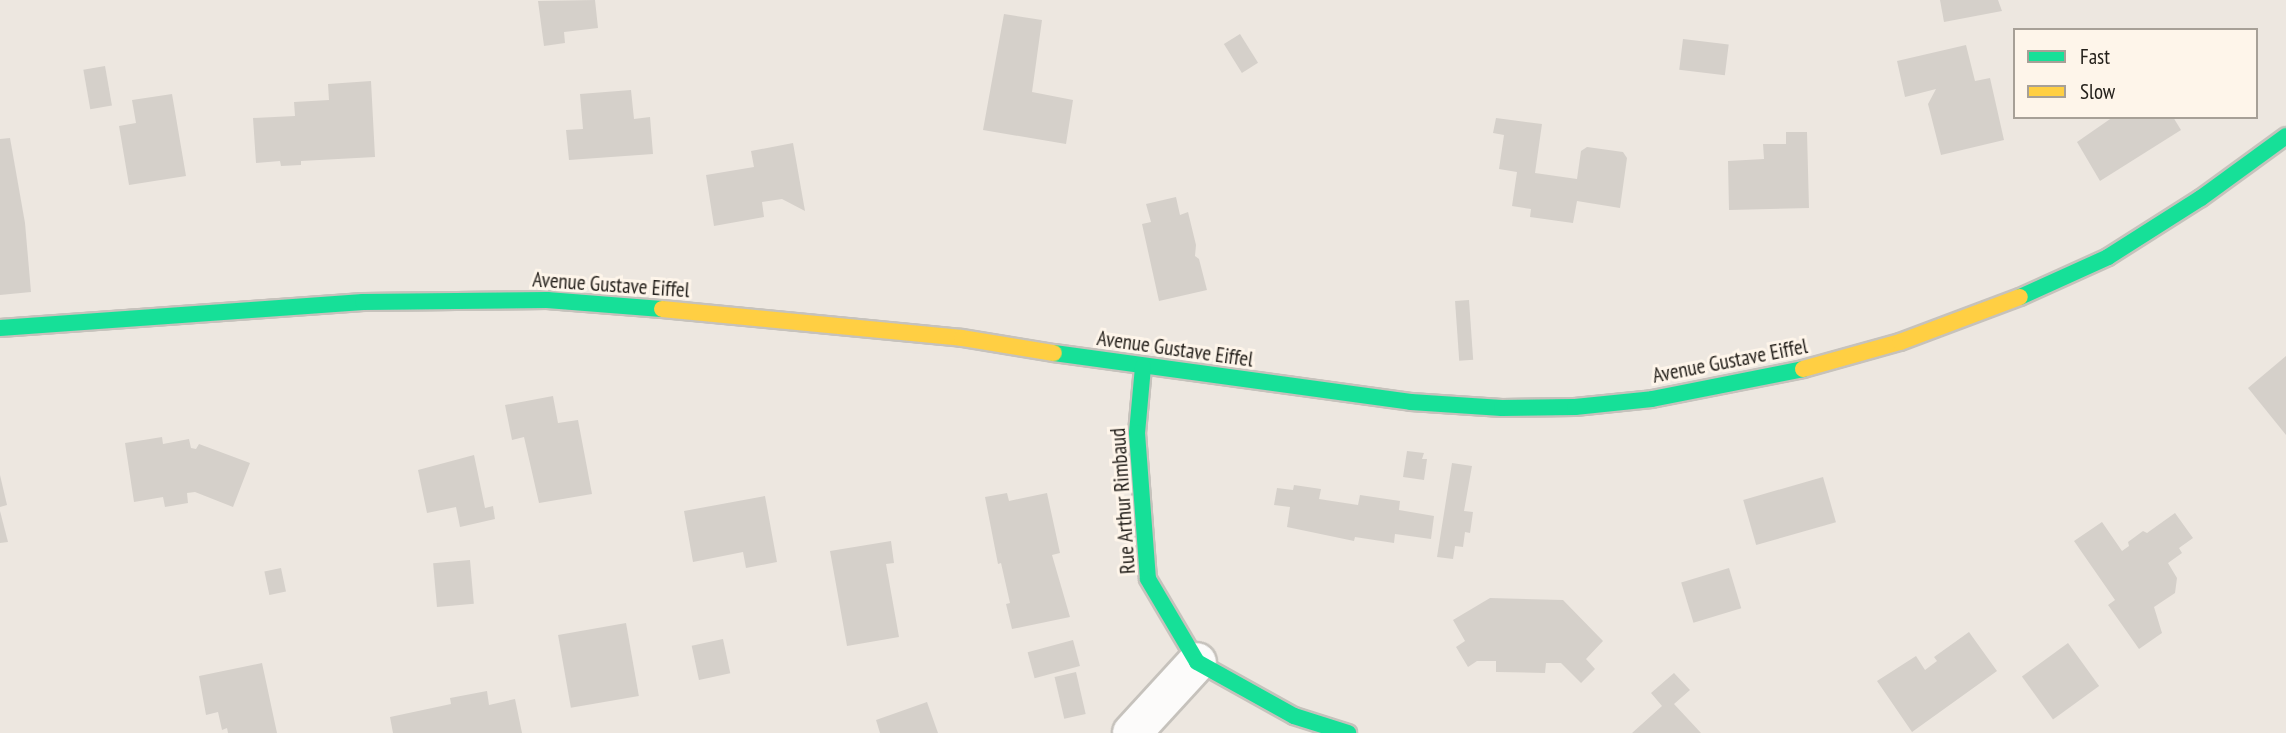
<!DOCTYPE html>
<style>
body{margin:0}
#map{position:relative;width:2286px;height:733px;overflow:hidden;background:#ede7e0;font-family:"PT Sans Narrow",sans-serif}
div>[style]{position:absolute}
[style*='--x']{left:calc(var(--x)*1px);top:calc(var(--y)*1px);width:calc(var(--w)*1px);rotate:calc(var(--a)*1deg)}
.building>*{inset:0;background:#d5d0ca;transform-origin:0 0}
.roads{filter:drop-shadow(2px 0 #c6c2bc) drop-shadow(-2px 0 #c6c2bc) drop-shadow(0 2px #c6c2bc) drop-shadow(0 -2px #c6c2bc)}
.street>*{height:38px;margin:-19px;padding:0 19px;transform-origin:19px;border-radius:19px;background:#fcfbfa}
.fast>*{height:16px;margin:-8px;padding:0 8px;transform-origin:8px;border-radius:8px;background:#16e098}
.slow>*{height:16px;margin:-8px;padding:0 8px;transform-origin:8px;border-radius:8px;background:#ffcf43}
span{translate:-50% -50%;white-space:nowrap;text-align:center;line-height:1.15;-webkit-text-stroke:6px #fef5ea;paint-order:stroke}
.street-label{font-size:21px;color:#24201b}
.legend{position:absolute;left:2013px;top:28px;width:245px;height:91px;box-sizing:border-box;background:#fef5ea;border:2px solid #a7a097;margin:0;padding:9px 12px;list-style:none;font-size:21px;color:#24201b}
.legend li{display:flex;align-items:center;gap:14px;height:35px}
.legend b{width:35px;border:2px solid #a7a097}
</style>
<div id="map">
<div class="building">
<i style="clip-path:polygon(595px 0,598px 28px,564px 32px,565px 43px,544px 46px,538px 1px)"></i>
<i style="clip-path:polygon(1940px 0,1998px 0,2002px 11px,1944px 22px)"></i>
<i style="clip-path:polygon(1004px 14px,1042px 20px,1032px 92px,1073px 100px,1066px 144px,983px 130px)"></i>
<i style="left:1240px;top:34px;width:34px;height:19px;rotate:58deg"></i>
<i style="left:1683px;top:39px;width:46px;height:31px;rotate:7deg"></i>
<i style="clip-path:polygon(1966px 45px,1975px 81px,1990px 78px,2004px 140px,1941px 155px,1928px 104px,1936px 89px,1905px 97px,1897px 61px)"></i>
<i style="left:105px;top:66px;width:40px;height:22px;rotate:80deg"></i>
<i style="clip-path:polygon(371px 81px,375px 157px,301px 161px,301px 165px,281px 166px,280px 161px,256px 163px,253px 118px,295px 116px,294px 102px,329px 100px,328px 84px)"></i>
<i style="clip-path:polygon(631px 90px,634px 119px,650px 117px,653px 154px,569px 160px,566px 130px,583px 129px,580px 94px)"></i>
<i style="clip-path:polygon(172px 94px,186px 176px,129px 185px,119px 126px,136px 123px,132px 100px)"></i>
<i style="clip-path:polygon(2113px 117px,2173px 117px,2181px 130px,2100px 181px,2077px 142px)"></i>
<i style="clip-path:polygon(1496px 118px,1542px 124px,1535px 173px,1577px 179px,1581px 151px,1587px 147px,1623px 152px,1627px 158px,1620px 208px,1577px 201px,1573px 223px,1530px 217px,1531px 209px,1512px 206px,1517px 172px,1499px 169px,1504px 135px,1493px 133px)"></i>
<i style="clip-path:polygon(1786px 132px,1807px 132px,1809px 208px,1729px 210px,1728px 161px,1764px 159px,1763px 144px,1786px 144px)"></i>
<i style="clip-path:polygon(10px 138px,25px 223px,31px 292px,0 295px,0 139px)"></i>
<i style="clip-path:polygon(793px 143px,805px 211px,782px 199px,762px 202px,764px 217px,714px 226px,706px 175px,754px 167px,751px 151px)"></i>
<i style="clip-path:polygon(1176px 197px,1180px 215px,1188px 212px,1196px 245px,1195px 256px,1199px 259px,1207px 290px,1159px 301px,1142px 224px,1151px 222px,1146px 204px)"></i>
<i style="left:1469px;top:300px;width:60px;height:14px;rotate:86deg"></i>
<i style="clip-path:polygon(2286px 356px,2286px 435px,2248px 388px)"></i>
<i style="clip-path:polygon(553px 396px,558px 423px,578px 420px,592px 494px,539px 503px,524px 437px,512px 440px,505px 405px)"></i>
<i style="clip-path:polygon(162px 437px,163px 444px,189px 439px,191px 448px,196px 449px,199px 444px,250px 463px,233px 507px,195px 492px,187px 493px,188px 503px,165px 507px,163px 497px,134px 502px,125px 443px)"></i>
<i style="clip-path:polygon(1407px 451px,1424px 453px,1422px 459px,1427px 459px,1424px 480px,1403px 477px)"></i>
<i style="clip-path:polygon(474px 455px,485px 508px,493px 506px,495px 519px,460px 527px,456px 507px,427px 513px,418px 470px)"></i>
<i style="clip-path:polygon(1452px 463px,1472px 466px,1464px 511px,1473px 512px,1470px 533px,1465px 532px,1463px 547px,1455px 546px,1453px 559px,1437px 557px)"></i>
<i style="clip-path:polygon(0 475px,7px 505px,0 507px)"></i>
<i style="left:1823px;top:477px;width:47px;height:83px;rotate:74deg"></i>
<i style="clip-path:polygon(1294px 485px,1321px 489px,1319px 499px,1358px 505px,1360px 495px,1400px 501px,1399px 510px,1434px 516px,1431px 539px,1395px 534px,1394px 543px,1355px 537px,1354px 541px,1287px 527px,1290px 507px,1274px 505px,1277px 488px,1293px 490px)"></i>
<i style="clip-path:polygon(1007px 493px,1009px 501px,1047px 493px,1060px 553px,1052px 555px,1070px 617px,1012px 629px,1006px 604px,1010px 603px,1001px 563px,998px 564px,985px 497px)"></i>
<i style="clip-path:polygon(765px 496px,777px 562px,746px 568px,743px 552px,693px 562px,684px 511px)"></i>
<i style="clip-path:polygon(0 511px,8px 542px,0 543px)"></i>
<i style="clip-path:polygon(2175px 513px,2193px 538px,2179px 548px,2182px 553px,2168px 563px,2177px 578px,2175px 593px,2154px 607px,2162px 633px,2139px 649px,2108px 605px,2115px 600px,2074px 541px,2102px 522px,2122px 551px,2129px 546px,2128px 542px,2143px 531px,2147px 533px)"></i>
<i style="clip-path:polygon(891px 541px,894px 563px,886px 564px,899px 637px,847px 646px,830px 551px)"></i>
<i style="left:470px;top:560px;width:44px;height:37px;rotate:85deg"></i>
<i style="left:281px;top:568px;width:24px;height:17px;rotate:78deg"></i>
<i style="left:1729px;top:568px;width:42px;height:50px;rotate:73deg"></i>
<i style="clip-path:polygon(1490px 598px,1563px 600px,1603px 641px,1586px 659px,1595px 669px,1581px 683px,1561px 663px,1546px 663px,1545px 673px,1496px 672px,1496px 661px,1477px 661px,1468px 667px,1456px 647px,1465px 641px,1453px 620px)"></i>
<i style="left:626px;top:623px;width:74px;height:69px;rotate:80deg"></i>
<i style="clip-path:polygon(1969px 632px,1997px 671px,1912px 732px,1877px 681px,1916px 656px,1925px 670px,1937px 661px,1934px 657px)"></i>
<i style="left:723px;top:639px;width:35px;height:32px;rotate:78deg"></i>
<i style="left:1073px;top:640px;width:27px;height:47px;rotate:75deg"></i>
<i style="left:2068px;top:643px;width:53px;height:57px;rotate:54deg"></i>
<i style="clip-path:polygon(262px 663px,277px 733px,228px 733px,227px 728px,222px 730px,218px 712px,206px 715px,199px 676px)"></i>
<i style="left:1076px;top:672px;width:43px;height:22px;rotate:77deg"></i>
<i style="clip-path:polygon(1674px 673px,1690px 690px,1674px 704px,1701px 733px,1632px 733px,1662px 706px,1651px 693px)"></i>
<i style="clip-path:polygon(487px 691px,489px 705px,515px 699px,522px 733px,393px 733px,390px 717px,451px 704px,450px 698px)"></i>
<i style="clip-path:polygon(927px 702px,938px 733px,880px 733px,876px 720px)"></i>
</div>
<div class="roads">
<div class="street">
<i style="--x:1132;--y:733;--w:96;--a:-47.5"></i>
</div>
<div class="fast">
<i style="--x:2020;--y:297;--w:97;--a:-24.4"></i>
<i style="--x:2108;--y:257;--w:110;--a:-32.4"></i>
<i style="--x:2201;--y:198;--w:105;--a:-36.1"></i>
<i style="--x:0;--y:328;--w:364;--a:-4.1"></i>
<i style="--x:363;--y:302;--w:184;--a:-0.6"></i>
<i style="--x:547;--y:300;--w:115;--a:4.5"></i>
<i style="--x:1054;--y:353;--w:360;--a:7.8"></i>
<i style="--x:1411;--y:402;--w:91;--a:3.8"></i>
<i style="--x:1502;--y:408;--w:73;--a:-0.8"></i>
<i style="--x:1575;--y:407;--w:77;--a:-5.9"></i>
<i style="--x:1652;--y:399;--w:154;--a:-11.2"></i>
<i style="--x:1143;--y:367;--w:66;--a:95.2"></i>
<i style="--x:1137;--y:433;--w:146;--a:85.7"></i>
<i style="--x:1148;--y:579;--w:96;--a:59.4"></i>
<i style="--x:1197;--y:662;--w:111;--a:29.1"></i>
<i style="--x:1294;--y:716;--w:57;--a:17.5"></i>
</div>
<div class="slow">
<i style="--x:662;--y:309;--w:301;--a:5.5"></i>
<i style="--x:962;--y:338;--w:93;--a:9.3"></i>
<i style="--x:1803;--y:369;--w:101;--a:-15.6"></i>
<i style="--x:1900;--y:342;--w:128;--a:-20.6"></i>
</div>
</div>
<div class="street-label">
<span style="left:611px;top:285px;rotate:4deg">Avenue Gustave Eiffel</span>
<span style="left:1175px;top:349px;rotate:8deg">Avenue Gustave Eiffel</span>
<span style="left:1730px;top:361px;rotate:-11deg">Avenue Gustave Eiffel</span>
<span style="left:1123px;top:501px;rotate:-94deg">Rue Arthur Rimbaud</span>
</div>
<ul class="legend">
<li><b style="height:9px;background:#16e098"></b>Fast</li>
<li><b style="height:9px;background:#ffcf43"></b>Slow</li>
</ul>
</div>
